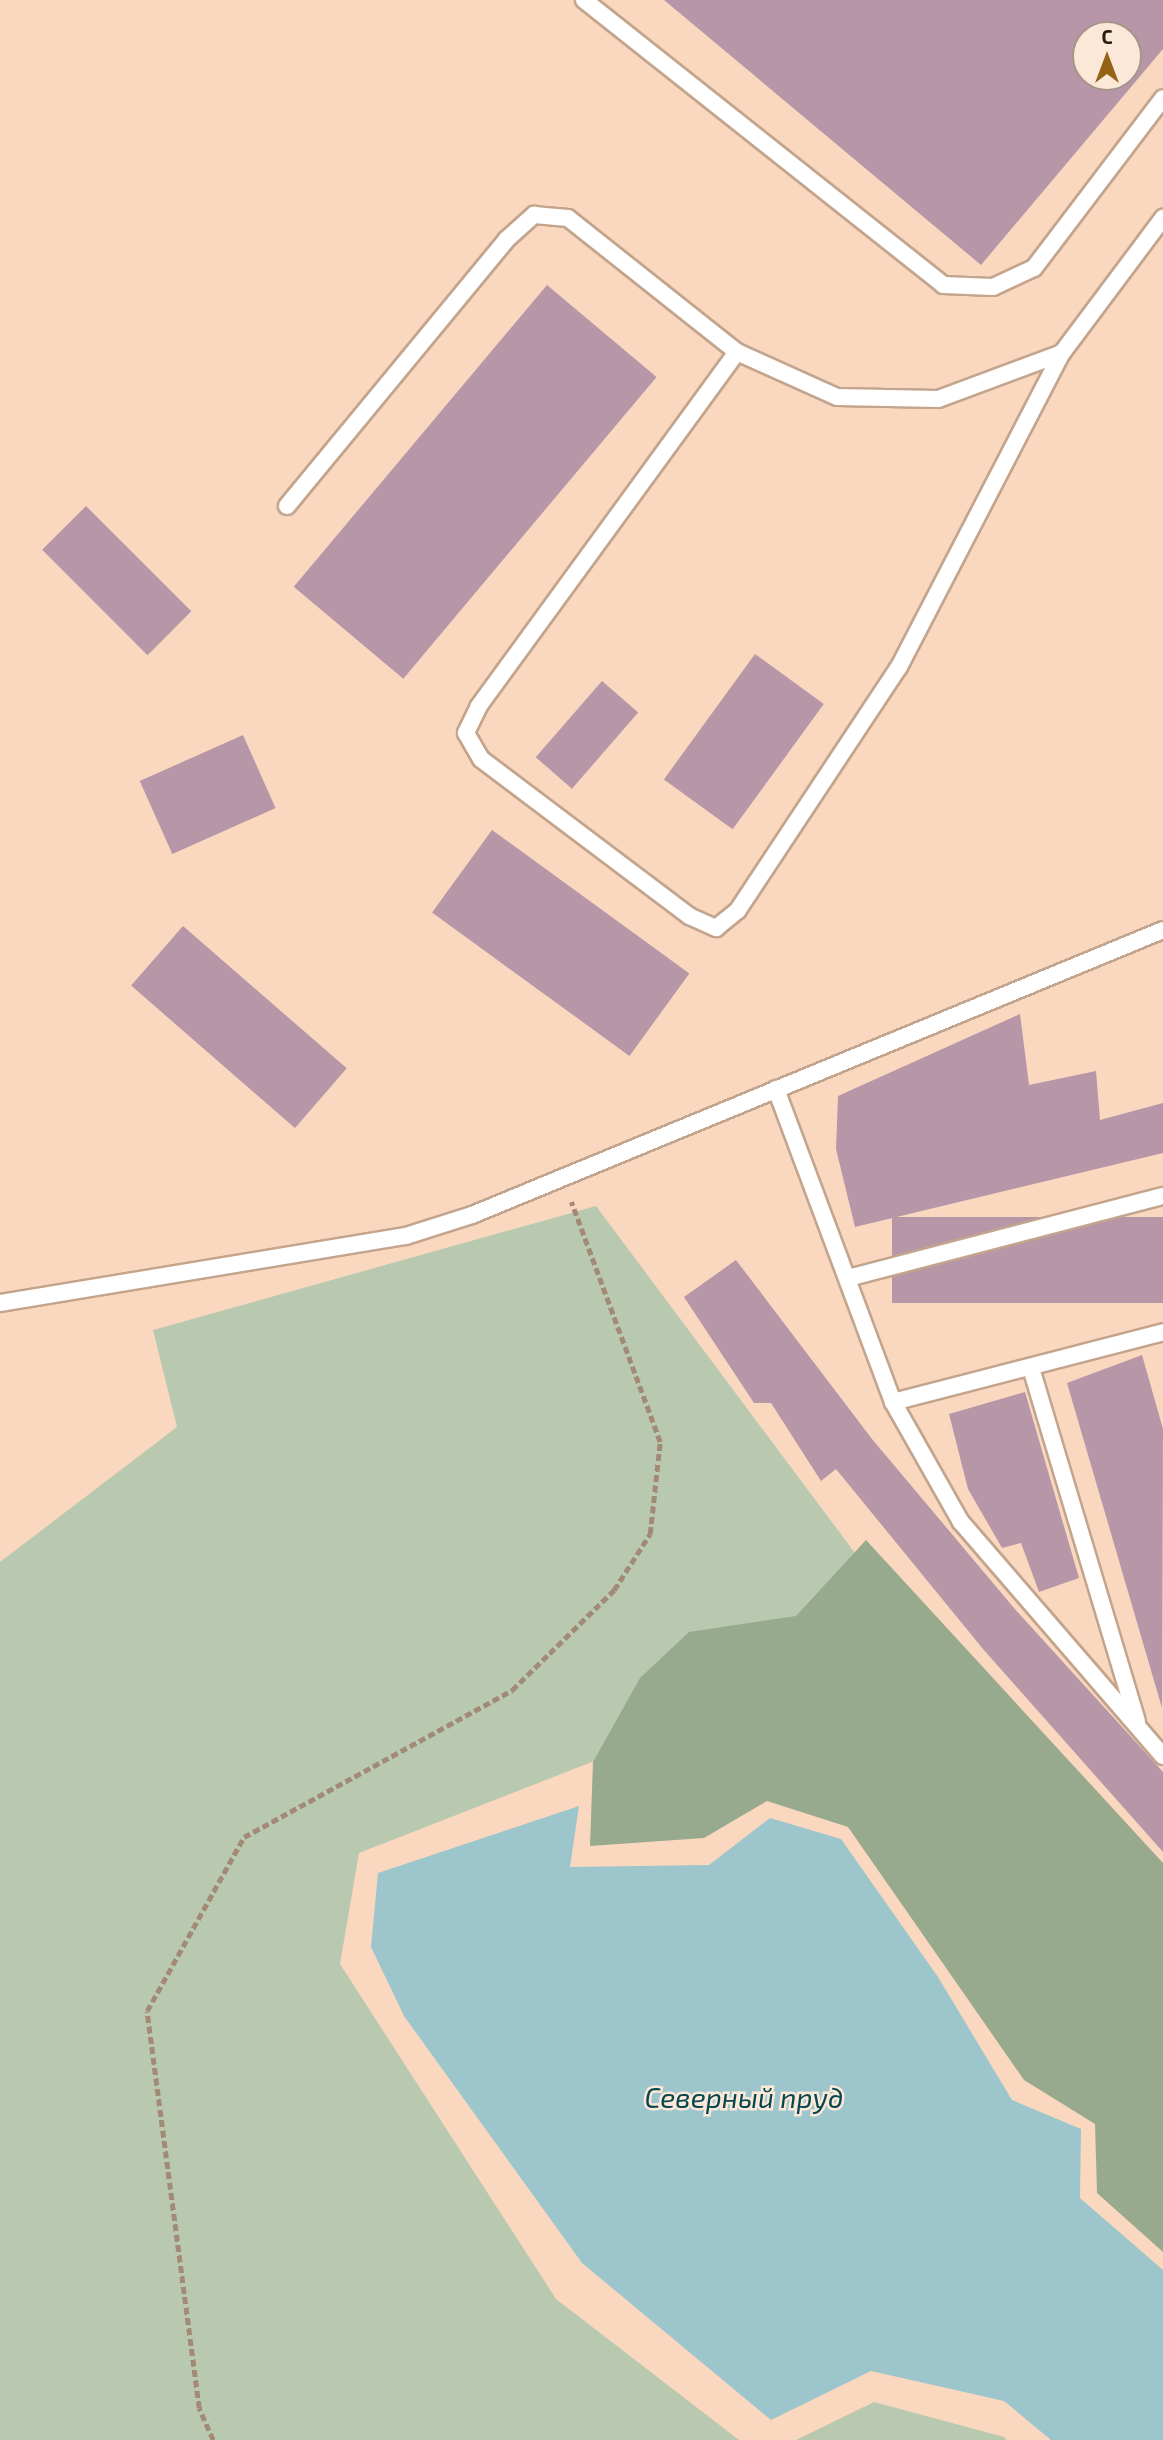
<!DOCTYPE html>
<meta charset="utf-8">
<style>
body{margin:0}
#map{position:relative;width:1163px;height:2440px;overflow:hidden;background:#f9d8bf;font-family:"Exo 2",sans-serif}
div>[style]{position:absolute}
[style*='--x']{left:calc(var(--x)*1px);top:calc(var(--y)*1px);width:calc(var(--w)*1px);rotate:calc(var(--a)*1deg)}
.green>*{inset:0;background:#b9c9af}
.forest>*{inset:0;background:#98aa8d}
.water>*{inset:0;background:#9cc6cb}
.building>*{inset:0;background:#b796a8;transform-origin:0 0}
.path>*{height:4.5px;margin-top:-2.25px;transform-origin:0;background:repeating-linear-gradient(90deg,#a28a77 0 7px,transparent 0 10.5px)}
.roads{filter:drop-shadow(2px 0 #c3a48c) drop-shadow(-2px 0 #c3a48c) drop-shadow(0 2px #c3a48c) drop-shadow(0 -2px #c3a48c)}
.lane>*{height:16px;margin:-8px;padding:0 8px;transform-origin:8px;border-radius:8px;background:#fff}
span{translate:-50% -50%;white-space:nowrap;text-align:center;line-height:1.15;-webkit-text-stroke:5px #fce8d9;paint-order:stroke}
.water-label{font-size:28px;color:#07484e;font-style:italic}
.north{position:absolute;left:1072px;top:21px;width:70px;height:70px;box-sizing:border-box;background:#fce8d9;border:2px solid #a69689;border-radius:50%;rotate:0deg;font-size:19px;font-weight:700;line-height:28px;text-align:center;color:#261b11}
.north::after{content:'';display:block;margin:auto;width:24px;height:32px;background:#956316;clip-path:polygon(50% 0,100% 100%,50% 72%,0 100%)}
</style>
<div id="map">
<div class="green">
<i style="clip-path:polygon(596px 1206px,893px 1604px,620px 1751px,359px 1853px,340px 1964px,556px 2299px,739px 2440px,0 2440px,0 1562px,177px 1427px,153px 1330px)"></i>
<i style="clip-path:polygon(874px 2402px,1004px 2437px,1007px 2440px,796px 2440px)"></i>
</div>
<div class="forest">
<i style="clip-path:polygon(866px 1540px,1163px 1863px,1163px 2252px,1097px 2193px,1095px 2124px,1024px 2080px,848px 1827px,767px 1801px,704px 1838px,590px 1846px,593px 1762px,640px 1678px,689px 1632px,796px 1616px)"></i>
</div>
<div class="water">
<i style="clip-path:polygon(579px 1806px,570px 1867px,709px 1865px,770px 1818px,841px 1839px,938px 1977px,1012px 2100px,1081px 2129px,1080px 2198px,1163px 2270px,1163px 2440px,1051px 2440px,1004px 2401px,871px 2371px,771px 2420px,582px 2263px,404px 2016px,371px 1947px,378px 1873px)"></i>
</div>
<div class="building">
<i style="clip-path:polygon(evenodd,664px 0,1163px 0,1163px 49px,981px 265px,664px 0,1086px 35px,1128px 35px,1128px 77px,1086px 77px,1086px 35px)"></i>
<i style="left:547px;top:285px;width:143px;height:394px;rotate:40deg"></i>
<i style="left:86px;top:506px;width:149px;height:62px;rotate:45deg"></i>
<i style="left:755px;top:654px;width:85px;height:155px;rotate:36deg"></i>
<i style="left:602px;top:681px;width:48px;height:101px;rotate:41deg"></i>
<i style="left:243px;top:735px;width:80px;height:113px;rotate:66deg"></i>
<i style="left:492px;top:830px;width:244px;height:102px;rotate:36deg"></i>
<i style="left:183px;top:926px;width:217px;height:79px;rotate:41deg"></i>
<i style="clip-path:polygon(1020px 1014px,1029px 1085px,1096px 1071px,1100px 1120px,1163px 1103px,1163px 1153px,855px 1227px,836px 1149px,838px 1096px)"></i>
<i style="left:1163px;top:1217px;width:86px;height:271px;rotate:90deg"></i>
<i style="clip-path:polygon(736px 1260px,872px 1439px,1014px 1608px,1163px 1772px,1163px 1852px,983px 1649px,836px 1469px,821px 1481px,771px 1403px,754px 1403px,684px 1297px)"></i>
<i style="clip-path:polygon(1142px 1355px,1163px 1429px,1162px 1708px,1067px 1383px)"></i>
<i style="clip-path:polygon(1025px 1392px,1079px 1578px,1039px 1592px,1021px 1543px,1002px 1548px,968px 1489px,949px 1414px)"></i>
</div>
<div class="path">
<i style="--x:213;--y:2440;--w:35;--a:-114"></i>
<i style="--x:199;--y:2408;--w:400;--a:-97.5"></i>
<i style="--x:147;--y:2011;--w:199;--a:-60.9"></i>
<i style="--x:244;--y:1837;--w:306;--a:-28.7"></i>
<i style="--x:512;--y:1690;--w:143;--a:-44.4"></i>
<i style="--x:614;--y:1590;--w:67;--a:-57.3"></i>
<i style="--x:650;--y:1534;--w:93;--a:-83.8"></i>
<i style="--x:660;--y:1442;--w:256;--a:-110.3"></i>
</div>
<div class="roads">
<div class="lane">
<i style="--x:584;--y:0;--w:458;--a:38.4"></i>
<i style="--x:943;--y:285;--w:50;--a:2.3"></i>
<i style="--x:993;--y:287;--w:45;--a:-24.9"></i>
<i style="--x:1034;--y:268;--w:213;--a:-52.8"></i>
<i style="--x:1062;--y:353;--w:132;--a:159.6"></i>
<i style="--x:938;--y:399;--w:101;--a:-178.9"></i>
<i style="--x:837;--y:397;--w:110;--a:-155.8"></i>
<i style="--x:737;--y:352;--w:438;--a:126.1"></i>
<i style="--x:479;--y:706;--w:30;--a:116"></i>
<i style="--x:466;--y:733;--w:30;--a:60"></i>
<i style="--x:481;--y:759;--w:261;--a:37"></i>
<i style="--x:689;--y:916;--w:30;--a:24"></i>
<i style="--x:716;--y:928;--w:28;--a:-39"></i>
<i style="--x:738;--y:910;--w:291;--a:-56.5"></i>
<i style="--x:899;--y:667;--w:354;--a:-62.6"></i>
<i style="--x:1062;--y:353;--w:169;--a:-53.2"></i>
<i style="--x:287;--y:506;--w:345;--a:-50.5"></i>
<i style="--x:506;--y:240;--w:38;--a:-42"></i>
<i style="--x:534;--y:215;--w:34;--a:5"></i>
<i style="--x:568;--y:218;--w:216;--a:38.4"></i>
<i style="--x:776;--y:1089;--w:334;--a:69.5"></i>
<i style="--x:893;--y:1402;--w:138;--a:60.5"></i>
<i style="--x:961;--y:1522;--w:309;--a:49.2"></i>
<i style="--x:848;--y:1278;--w:325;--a:-14.6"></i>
<i style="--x:0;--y:1303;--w:411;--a:-9.4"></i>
<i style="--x:406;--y:1236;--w:69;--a:-17.7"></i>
<i style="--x:472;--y:1215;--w:747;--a:-22.41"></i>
<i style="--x:1031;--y:1368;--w:369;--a:73.3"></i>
<i style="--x:893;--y:1402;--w:279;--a:-14.5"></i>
</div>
</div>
<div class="water-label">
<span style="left:744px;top:2097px">Северный пруд</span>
</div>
<div class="north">С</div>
</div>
